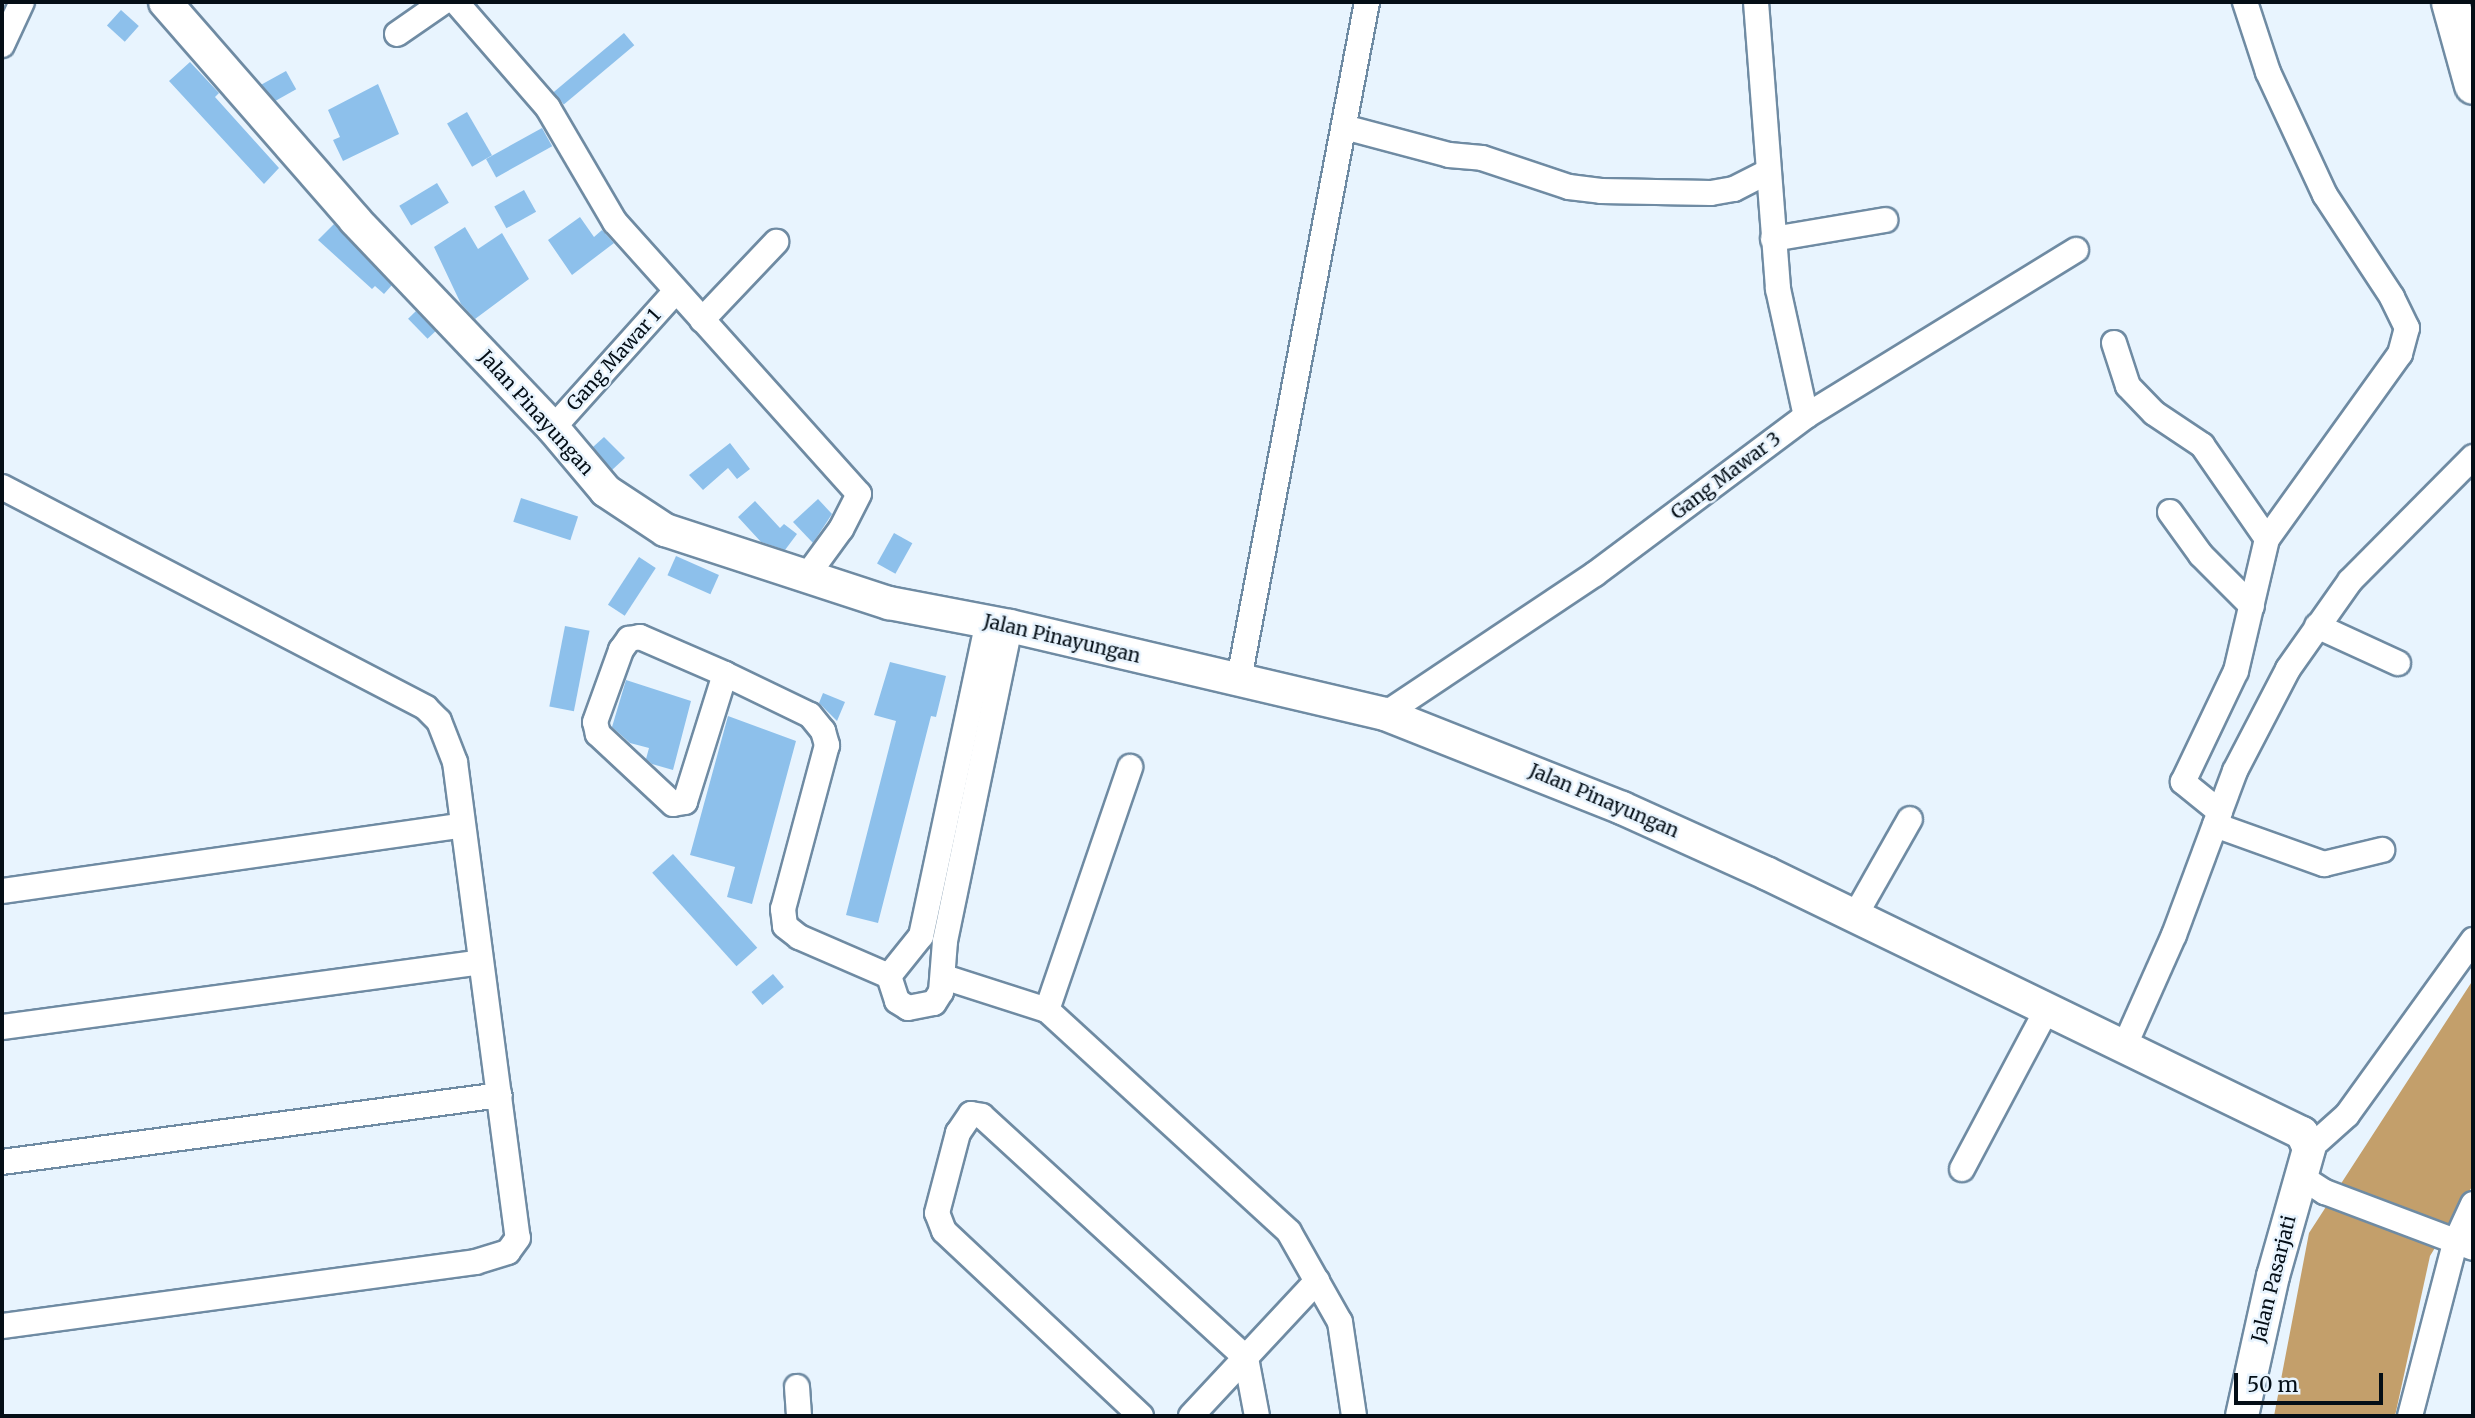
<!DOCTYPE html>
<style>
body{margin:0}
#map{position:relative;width:2475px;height:1418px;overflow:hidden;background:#e8f4fe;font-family:Merriweather,serif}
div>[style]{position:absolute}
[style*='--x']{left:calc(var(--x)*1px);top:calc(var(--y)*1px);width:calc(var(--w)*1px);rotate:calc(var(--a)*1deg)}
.water>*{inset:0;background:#c39f6b}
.building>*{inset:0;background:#8dc0eb;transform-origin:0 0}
.roads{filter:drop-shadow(2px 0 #6f8ba3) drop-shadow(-2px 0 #6f8ba3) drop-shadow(0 2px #6f8ba3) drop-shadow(0 -2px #6f8ba3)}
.minor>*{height:24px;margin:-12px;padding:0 12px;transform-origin:12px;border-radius:12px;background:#fff}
.major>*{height:32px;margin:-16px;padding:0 16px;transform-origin:16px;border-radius:16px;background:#fff}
.highway>*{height:37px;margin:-18.5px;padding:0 18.5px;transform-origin:18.5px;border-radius:18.5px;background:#fff}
span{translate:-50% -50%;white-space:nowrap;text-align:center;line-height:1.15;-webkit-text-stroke:5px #e8f4fe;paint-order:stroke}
.street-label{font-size:19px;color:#040e16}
.frame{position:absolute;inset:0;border:4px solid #040e16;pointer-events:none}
.scale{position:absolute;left:2234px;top:1373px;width:149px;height:32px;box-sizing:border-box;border:4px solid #040e16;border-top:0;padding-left:9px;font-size:21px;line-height:24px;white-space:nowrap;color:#040e16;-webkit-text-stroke:5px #e8f4fe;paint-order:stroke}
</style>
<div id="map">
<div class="water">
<i style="clip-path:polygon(2473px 980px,2473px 1185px,2430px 1256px,2395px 1416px,2274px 1416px,2309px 1233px)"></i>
</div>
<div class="building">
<i style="left:121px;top:10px;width:24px;height:21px;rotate:42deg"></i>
<i style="left:624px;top:33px;width:16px;height:92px;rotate:50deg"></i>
<i style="clip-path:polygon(190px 62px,219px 93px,215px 97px,279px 168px,264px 184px,169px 81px)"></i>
<i style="left:286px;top:71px;width:21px;height:28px;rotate:61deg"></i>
<i style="clip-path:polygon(378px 84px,399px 134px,343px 161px,333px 140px,340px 137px,328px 110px)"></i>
<i style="left:467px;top:112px;width:50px;height:23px;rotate:60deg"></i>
<i style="left:542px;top:128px;width:21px;height:64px;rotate:61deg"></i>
<i style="left:437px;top:183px;width:23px;height:44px;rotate:59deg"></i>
<i style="left:524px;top:190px;width:25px;height:34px;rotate:61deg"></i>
<i style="clip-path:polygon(580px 217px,594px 237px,602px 230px,614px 243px,572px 275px,548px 240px)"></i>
<i style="clip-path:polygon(334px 224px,392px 285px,384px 294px,375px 286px,372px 289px,318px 240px)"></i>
<i style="clip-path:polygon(465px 227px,478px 249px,502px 233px,529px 279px,475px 319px,461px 304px,434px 247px)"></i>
<i style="left:416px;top:311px;width:28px;height:11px;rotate:46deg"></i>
<i style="clip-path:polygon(604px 437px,625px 458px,612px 470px,593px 447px)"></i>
<i style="clip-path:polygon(730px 443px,750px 469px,737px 479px,728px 468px,703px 490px,689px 475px)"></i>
<i style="left:521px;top:498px;width:60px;height:25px;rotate:18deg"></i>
<i style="clip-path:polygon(818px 499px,832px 514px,813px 543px,793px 522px)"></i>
<i style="clip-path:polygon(755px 501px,780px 528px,784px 524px,797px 534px,785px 550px,761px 542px,738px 517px)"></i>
<i style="left:894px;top:533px;width:21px;height:35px;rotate:29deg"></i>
<i style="left:676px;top:556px;width:47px;height:21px;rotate:24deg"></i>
<i style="left:639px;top:557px;width:20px;height:57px;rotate:33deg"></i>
<i style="left:565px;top:626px;width:25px;height:82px;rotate:11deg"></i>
<i style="clip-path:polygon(890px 662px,946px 676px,936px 717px,931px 716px,878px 923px,846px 915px,896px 721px,874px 715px)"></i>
<i style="clip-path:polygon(626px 680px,691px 701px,673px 770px,652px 764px,646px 759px,649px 748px,630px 743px,612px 727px)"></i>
<i style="clip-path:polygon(823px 693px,845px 702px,837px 721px,819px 703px)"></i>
<i style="clip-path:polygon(728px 716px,796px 741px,752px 904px,727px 897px,735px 867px,690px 855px)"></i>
<i style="left:673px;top:854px;width:126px;height:28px;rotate:48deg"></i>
<i style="left:773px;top:974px;width:17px;height:28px;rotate:50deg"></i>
</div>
<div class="roads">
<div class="minor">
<i style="--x:456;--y:2;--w:140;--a:49"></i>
<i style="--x:548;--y:108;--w:132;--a:59.6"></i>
<i style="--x:615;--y:222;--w:365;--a:48.1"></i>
<i style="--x:859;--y:494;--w:39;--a:117"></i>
<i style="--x:841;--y:529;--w:59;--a:126.1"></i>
<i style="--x:1756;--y:2;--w:288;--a:85.6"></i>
<i style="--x:1778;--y:289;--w:130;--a:77.6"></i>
<i style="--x:397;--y:34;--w:56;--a:-34.8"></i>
<i style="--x:2;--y:45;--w:47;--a:-65.1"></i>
<i style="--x:1344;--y:127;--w:109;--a:14.9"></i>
<i style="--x:1449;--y:155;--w:33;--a:5"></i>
<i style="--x:1482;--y:158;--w:92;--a:18.4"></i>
<i style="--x:1569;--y:187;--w:32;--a:7"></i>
<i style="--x:1601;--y:191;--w:110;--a:1"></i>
<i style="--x:1711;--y:193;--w:23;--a:-10"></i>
<i style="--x:1734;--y:189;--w:36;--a:-27"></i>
<i style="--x:1773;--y:239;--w:114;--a:-9.6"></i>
<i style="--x:702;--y:320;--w:108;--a:-46.5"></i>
<i style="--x:2114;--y:343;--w:45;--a:72"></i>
<i style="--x:2128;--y:386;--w:37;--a:46"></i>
<i style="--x:2154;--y:413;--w:58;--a:33.7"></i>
<i style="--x:2202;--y:445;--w:114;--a:55.3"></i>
<i style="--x:553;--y:428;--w:183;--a:-48.1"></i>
<i style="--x:2;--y:487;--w:478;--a:27.5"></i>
<i style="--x:426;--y:708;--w:18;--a:45"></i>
<i style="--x:439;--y:721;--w:44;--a:68.7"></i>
<i style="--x:455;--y:762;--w:480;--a:82.5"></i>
<i style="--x:518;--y:1238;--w:17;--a:126"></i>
<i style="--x:508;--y:1252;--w:34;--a:163"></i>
<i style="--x:476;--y:1262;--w:478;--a:172.3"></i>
<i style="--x:2170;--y:512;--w:53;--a:54.2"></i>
<i style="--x:2201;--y:555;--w:72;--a:45"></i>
<i style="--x:988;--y:621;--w:322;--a:102"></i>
<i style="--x:921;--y:936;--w:51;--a:128.7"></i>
<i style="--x:889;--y:976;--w:26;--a:72"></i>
<i style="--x:897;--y:1001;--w:13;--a:32"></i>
<i style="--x:908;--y:1008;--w:26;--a:-11"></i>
<i style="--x:934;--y:1003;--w:13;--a:-58"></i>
<i style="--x:941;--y:992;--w:51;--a:-85.5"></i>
<i style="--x:945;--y:941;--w:322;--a:-78.3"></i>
<i style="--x:2317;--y:626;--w:89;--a:24.6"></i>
<i style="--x:725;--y:674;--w:134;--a:107.4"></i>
<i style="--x:685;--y:802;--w:12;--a:171"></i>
<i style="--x:673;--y:804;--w:103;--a:-137"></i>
<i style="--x:598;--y:734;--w:12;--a:-104"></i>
<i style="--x:595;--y:722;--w:77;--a:-70.1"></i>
<i style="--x:621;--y:650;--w:14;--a:-54"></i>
<i style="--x:629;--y:639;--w:11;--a:-10"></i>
<i style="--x:640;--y:637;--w:93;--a:23.5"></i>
<i style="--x:725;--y:674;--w:94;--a:25.8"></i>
<i style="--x:810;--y:715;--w:21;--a:51"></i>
<i style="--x:823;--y:731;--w:15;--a:74"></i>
<i style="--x:827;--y:745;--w:170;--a:105"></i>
<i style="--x:783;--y:909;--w:17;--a:83"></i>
<i style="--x:785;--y:926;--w:18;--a:38"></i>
<i style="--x:799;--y:937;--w:98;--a:23.4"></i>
<i style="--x:1239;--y:679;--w:689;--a:-79.29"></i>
<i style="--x:1385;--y:714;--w:252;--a:-33.7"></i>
<i style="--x:1595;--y:574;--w:264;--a:-36.8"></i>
<i style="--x:1806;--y:416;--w:317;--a:-31.6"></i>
<i style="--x:2220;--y:812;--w:48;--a:-141"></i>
<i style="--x:2183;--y:782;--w:123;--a:-64.5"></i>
<i style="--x:2236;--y:671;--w:136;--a:-76.8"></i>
<i style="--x:2267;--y:539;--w:228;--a:-54.3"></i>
<i style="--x:2400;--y:354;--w:27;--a:-75"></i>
<i style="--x:2407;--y:328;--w:34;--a:-116"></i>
<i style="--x:2392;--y:297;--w:122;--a:-123.3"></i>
<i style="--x:2325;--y:195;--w:136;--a:-114.9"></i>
<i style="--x:2268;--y:72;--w:74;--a:-108.2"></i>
<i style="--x:2215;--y:825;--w:116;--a:19.7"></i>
<i style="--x:2324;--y:864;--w:60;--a:-13.6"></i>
<i style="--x:2;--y:891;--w:464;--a:-8.1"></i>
<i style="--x:1856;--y:914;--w:109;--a:-60.4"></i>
<i style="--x:944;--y:977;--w:108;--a:17.8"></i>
<i style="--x:1047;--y:1010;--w:328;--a:42.5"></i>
<i style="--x:1289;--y:1232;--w:103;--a:60.5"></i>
<i style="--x:1340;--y:1322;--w:95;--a:81.5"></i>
<i style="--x:1047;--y:1010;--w:257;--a:-71.1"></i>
<i style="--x:2;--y:1027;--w:483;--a:-7.7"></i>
<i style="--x:2125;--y:1045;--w:120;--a:-66"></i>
<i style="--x:2174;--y:935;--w:175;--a:-69.6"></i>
<i style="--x:2235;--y:771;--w:115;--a:-62.5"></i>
<i style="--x:2288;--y:669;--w:108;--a:-54.8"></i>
<i style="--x:2350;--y:581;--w:175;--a:-45.2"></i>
<i style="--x:2309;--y:1149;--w:51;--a:-41.8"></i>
<i style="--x:2347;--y:1115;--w:216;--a:-54.2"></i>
<i style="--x:2;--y:1162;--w:502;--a:-7.66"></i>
<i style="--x:1962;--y:1169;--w:183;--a:-62"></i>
<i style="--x:2300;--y:1176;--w:30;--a:33"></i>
<i style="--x:2325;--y:1192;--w:158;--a:20.7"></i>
<i style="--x:797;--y:1387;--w:29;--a:86"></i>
<i style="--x:1141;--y:1416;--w:270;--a:-136.8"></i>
<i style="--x:944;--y:1231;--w:19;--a:-111"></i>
<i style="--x:937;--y:1213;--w:83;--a:-75.3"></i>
<i style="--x:958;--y:1133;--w:23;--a:-56"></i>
<i style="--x:971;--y:1114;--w:11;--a:10"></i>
<i style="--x:982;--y:1116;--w:358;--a:42.5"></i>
<i style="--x:1246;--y:1358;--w:59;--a:79.3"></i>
<i style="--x:1191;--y:1416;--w:185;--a:-47"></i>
<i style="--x:2410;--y:1416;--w:179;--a:-75.4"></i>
<i style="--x:2455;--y:1243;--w:43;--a:-65.2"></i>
</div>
<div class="major">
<i style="--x:165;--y:2;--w:289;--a:48.9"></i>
<i style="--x:355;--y:220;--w:287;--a:46.4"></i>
<i style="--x:553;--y:428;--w:82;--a:49.9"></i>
<i style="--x:606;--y:491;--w:71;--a:33.5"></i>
<i style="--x:665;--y:530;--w:236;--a:18.1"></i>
<i style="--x:889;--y:603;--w:123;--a:10.8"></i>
<i style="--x:1010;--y:626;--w:385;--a:13.2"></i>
<i style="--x:1385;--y:714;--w:255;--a:21.6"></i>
<i style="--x:1622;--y:808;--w:158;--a:24.3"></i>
<i style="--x:1766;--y:873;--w:596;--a:25.88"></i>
<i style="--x:2302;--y:1133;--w:17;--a:66"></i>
<i style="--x:2309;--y:1149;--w:132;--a:105.8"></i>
<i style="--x:2273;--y:1276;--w:143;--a:102.5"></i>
</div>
<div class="highway">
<i style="--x:2450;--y:2;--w:86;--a:74.5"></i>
</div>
</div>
<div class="street-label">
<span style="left:614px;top:360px;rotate:-48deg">Gang Mawar 1</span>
<span style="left:536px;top:413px;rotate:48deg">Jalan Pinayungan</span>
<span style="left:1726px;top:476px;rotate:-37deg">Gang Mawar 3</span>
<span style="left:1062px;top:639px;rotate:13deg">Jalan Pinayungan</span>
<span style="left:1604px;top:801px;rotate:23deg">Jalan Pinayungan</span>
<span style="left:2274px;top:1279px;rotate:-76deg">Jalan Pasarjati</span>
</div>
<div class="frame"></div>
<div class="scale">50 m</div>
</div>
